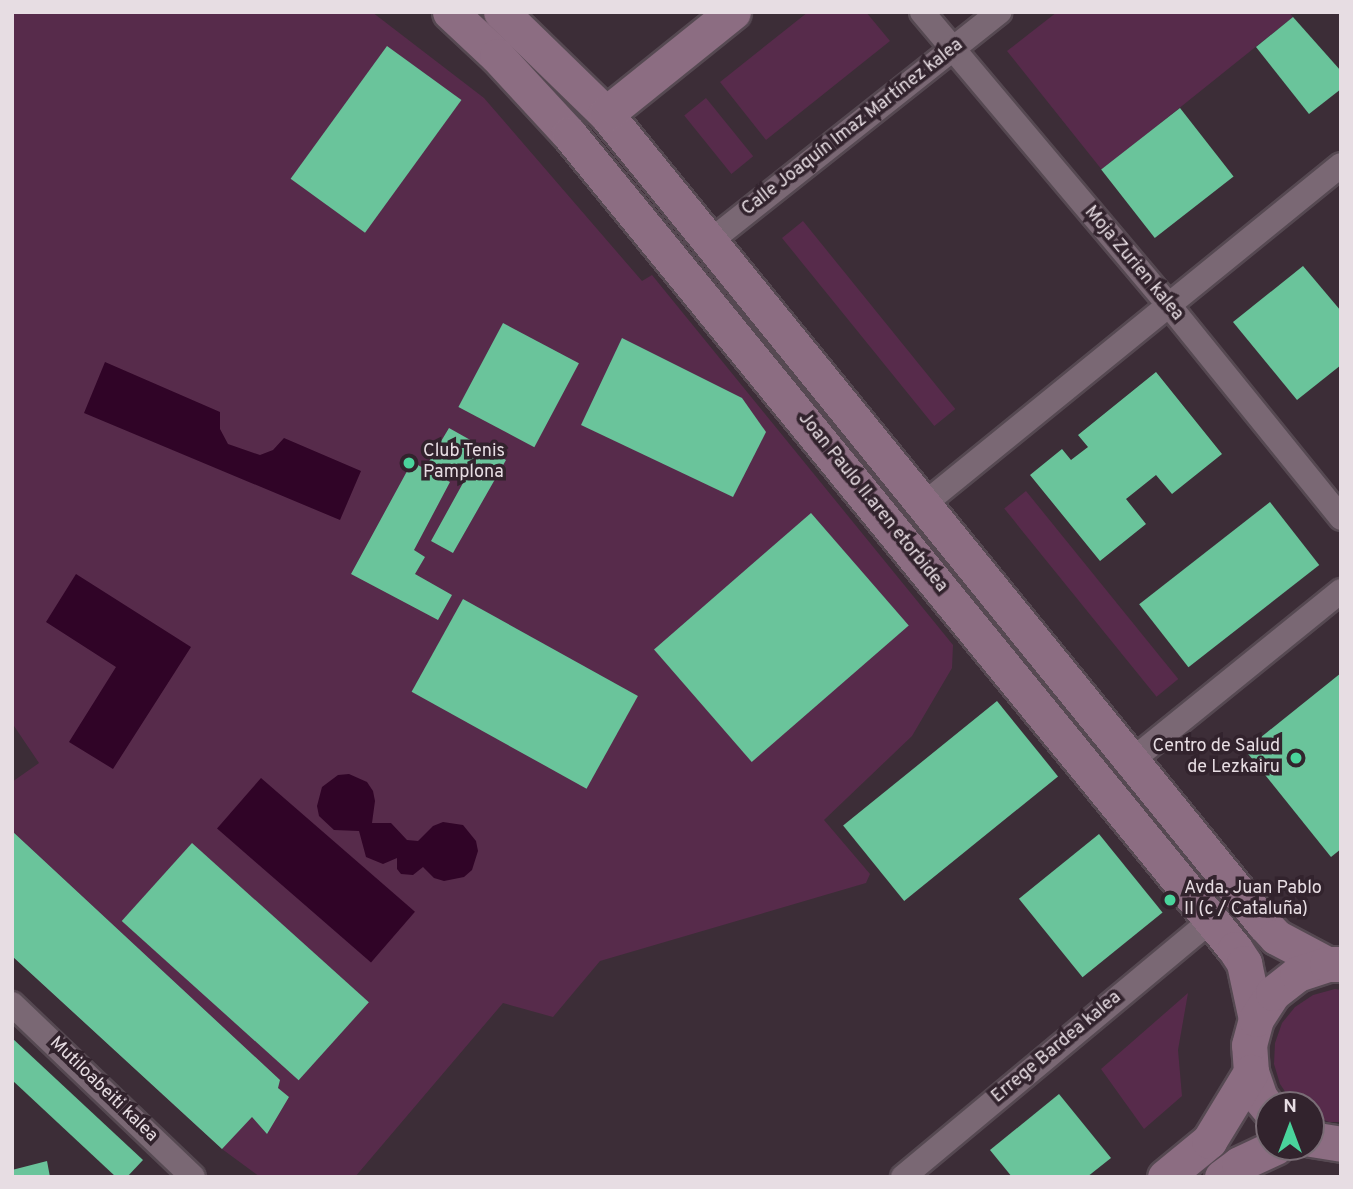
<!DOCTYPE html>
<meta charset="utf-8">
<style>
body{margin:0}
#map{position:relative;width:1353px;height:1189px;overflow:hidden;background:#3c2d37;font-family:Overpass,sans-serif}
div>[style]{position:absolute}
[style*='--x']{left:calc(var(--x)*1px);top:calc(var(--y)*1px);width:calc(var(--w)*1px);rotate:calc(var(--a)*1deg)}
.green>*{inset:0;background:#572b4b;transform-origin:0 0}
.water>*{inset:0;background:#300427;transform-origin:0 0}
.building>*{inset:0;background:#6ac49b;transform-origin:0 0}
.roads{filter:drop-shadow(2px 0 #564952) drop-shadow(-2px 0 #564952) drop-shadow(0 2px #564952) drop-shadow(0 -2px #564952)}
.street>*{height:24px;margin:-12px;padding:0 12px;transform-origin:12px;border-radius:12px;background:#7a6874}
.secondary>*{height:35px;margin:-17.5px;padding:0 17.5px;transform-origin:17.5px;border-radius:17.5px;background:#8c6d82}
.dots>*{width:19px;height:19px;translate:-50% -50%;box-sizing:border-box;border:4px solid #32232d;border-radius:50%}
span{translate:-50% -50%;white-space:nowrap;text-align:center;line-height:1.15;-webkit-text-stroke:7px #32232d;paint-order:stroke}
.street-label{font-size:18px;color:#e7dde3}
.poi-label{font-size:18px;color:#e7dde3}
.left{translate:0 -50%;text-align:left}
.right{translate:-100% -50%;text-align:right}
.frame{position:absolute;inset:0;border:14px solid #e7dde3;pointer-events:none}
.north{position:absolute;left:1255px;top:1091px;width:70px;height:70px;box-sizing:border-box;background:#32232d;border:2px solid #7a6d76;border-radius:50%;rotate:0deg;font-size:19px;font-weight:700;line-height:28px;text-align:center;color:#e7dde3}
.north::after{content:'';display:block;margin:auto;width:24px;height:32px;background:#4ad49c;clip-path:polygon(50% 0,100% 100%,50% 72%,0 100%)}
</style>
<div id="map">
<div class="green">
<i style="clip-path:polygon(12px 12px,372px 12px,484px 98px,642px 281px,652px 275px,953px 645px,952px 668px,912px 736px,824px 820px,870px 874px,866px 883px,600px 961px,553px 1017px,503px 1003px,355px 1177px,260px 1177px,222px 1149px,12px 956px,12px 782px,39px 763px,12px 723px)"></i>
<i style="clip-path:polygon(808px 12px,866px 12px,890px 41px,766px 140px,720px 82px)"></i>
<i style="clip-path:polygon(1057px 12px,1289px 12px,1293px 17px,1102px 170px,1007px 51px)"></i>
<i style="left:706px;top:98px;width:75px;height:28px;rotate:51deg"></i>
<i style="left:803px;top:221px;width:242px;height:27px;rotate:51deg"></i>
<i style="left:1026px;top:491px;width:242px;height:28px;rotate:51deg"></i>
<i style="clip-path:polygon(1335px 989px,1341px 990px,1341px 1122px,1329px 1122px,1311px 1115px,1311px 1105px,1296px 1105px,1292px 1102px,1280px 1084px,1274px 1064px,1275px 1043px,1282px 1023px,1295px 1007px,1313px 995px)"></i>
<i style="clip-path:polygon(1188px 993px,1178px 1050px,1182px 1096px,1144px 1129px,1101px 1069px)"></i>
</div>
<div class="water">
<i style="clip-path:polygon(105px 362px,220px 412px,220px 429px,228px 444px,260px 455px,273px 450px,284px 438px,361px 471px,340px 520px,84px 413px)"></i>
<i style="clip-path:polygon(76px 574px,191px 647px,113px 769px,69px 742px,116px 667px,46px 622px)"></i>
<i style="clip-path:polygon(349px 774px,367px 782px,373px 791px,375px 801px,372px 823px,391px 823px,407px 840px,418px 841px,433px 826px,443px 822px,463px 825px,476px 841px,478px 851px,472px 870px,464px 877px,444px 881px,434px 878px,423px 867px,413px 875px,401px 874px,397px 869px,397px 858px,383px 864px,366px 857px,359px 831px,334px 830px,319px 816px,317px 806px,322px 787px,338px 775px)"></i>
<i style="left:261px;top:778px;width:204px;height:67px;rotate:41deg"></i>
</div>
<div class="building">
<i style="clip-path:polygon(1293px 17px,1341px 71px,1341px 89px,1309px 114px,1256px 47px)"></i>
<i style="left:387px;top:46px;width:92px;height:164px;rotate:36deg"></i>
<i style="left:1180px;top:108px;width:87px;height:100px;rotate:52deg"></i>
<i style="clip-path:polygon(1303px 266px,1341px 311px,1341px 365px,1297px 400px,1233px 322px)"></i>
<i style="left:503px;top:323px;width:86px;height:95px;rotate:28deg"></i>
<i style="clip-path:polygon(622px 338px,742px 398px,766px 432px,733px 497px,581px 425px)"></i>
<i style="clip-path:polygon(1156px 372px,1222px 454px,1172px 494px,1156px 475px,1126px 499px,1146px 524px,1100px 561px,1030px 475px,1062px 449px,1071px 460px,1088px 447px,1078px 435px)"></i>
<i style="clip-path:polygon(449px 428px,506px 460px,453px 553px,431px 541px,463px 483px,428px 463px)"></i>
<i style="clip-path:polygon(412px 462px,450px 482px,414px 550px,425px 557px,415px 574px,452px 595px,438px 620px,351px 574px)"></i>
<i style="left:1270px;top:502px;width:80px;height:166px;rotate:52deg"></i>
<i style="left:811px;top:513px;width:149px;height:208px;rotate:49deg"></i>
<i style="left:463px;top:599px;width:200px;height:106px;rotate:29deg"></i>
<i style="clip-path:polygon(1341px 673px,1341px 849px,1331px 857px,1245px 750px)"></i>
<i style="left:997px;top:701px;width:97px;height:198px;rotate:51deg"></i>
<i style="clip-path:polygon(12px 831px,280px 1080px,278px 1088px,289px 1097px,267px 1134px,252px 1117px,222px 1149px,12px 956px)"></i>
<i style="left:1099px;top:834px;width:101px;height:103px;rotate:51deg"></i>
<i style="left:192px;top:843px;width:238px;height:105px;rotate:42deg"></i>
<i style="clip-path:polygon(12px 1038px,143px 1160px,127px 1177px,116px 1177px,12px 1080px)"></i>
<i style="clip-path:polygon(1059px 1094px,1111px 1158px,1087px 1177px,1012px 1177px,990px 1150px)"></i>
<i style="clip-path:polygon(47px 1161px,50px 1177px,12px 1177px,12px 1170px)"></i>
</div>
<div class="roads">
<div class="street">
<i style="--x:922;--y:12;--w:382;--a:49.9"></i>
<i style="--x:1168;--y:304;--w:275;--a:51"></i>
<i style="--x:708;--y:243;--w:372;--a:-38.4"></i>
<i style="--x:923;--y:505;--w:539;--a:-39.12"></i>
<i style="--x:1131;--y:761;--w:270;--a:-39"></i>
<i style="--x:12;--y:1004;--w:250;--a:43.7"></i>
<i style="--x:903;--y:1177;--w:401;--a:-39.8"></i>
</div>
<div class="secondary">
<i style="--x:450;--y:12;--w:64;--a:43.1"></i>
<i style="--x:497;--y:56;--w:106;--a:47.3"></i>
<i style="--x:569;--y:134;--w:1053;--a:50.75"></i>
<i style="--x:1235;--y:949;--w:17;--a:57"></i>
<i style="--x:1244;--y:963;--w:57;--a:77.9"></i>
<i style="--x:501;--y:12;--w:146;--a:44.2"></i>
<i style="--x:606;--y:114;--w:1044;--a:50.91"></i>
<i style="--x:1264;--y:924;--w:18;--a:47"></i>
<i style="--x:1276;--y:937;--w:58;--a:27.9"></i>
<i style="--x:606;--y:114;--w:163;--a:-38.8"></i>
<i style="--x:1269;--y:1109;--w:14;--a:-129"></i>
<i style="--x:1260;--y:1098;--w:28;--a:-109"></i>
<i style="--x:1251;--y:1072;--w:27;--a:-94"></i>
<i style="--x:1249;--y:1045;--w:27;--a:-75"></i>
<i style="--x:1256;--y:1019;--w:31;--a:-57"></i>
<i style="--x:1273;--y:993;--w:31;--a:-38"></i>
<i style="--x:1297;--y:974;--w:32;--a:-18"></i>
<i style="--x:1327;--y:964;--w:14;--a:0"></i>
<i style="--x:1311;--y:1139;--w:30;--a:9"></i>
<i style="--x:1165;--y:1177;--w:57;--a:-39.3"></i>
<i style="--x:1209;--y:1141;--w:81;--a:-58.7"></i>
<i style="--x:1222;--y:1177;--w:21;--a:-37"></i>
<i style="--x:1239;--y:1164;--w:40;--a:-25"></i>
</div>
</div>
<div class="dots">
<i style="left:409px;top:463px;background:#4ad49c"></i>
<i style="left:1296px;top:758px;background:#4ad49c"></i>
<i style="left:1170px;top:900px;background:#4ad49c"></i>
</div>
<div class="street-label">
<span style="left:853px;top:128px;rotate:-38deg">Calle Joaquín Imaz Martínez kalea</span>
<span style="left:1133px;top:264px;rotate:50deg">Moja Zurien kalea</span>
<span style="left:872px;top:503px;rotate:51deg">Joan Paulo II.aren etorbidea</span>
<span style="left:1057px;top:1048px;rotate:-40deg">Errege Bardea kalea</span>
<span style="left:103px;top:1090px;rotate:44deg">Mutiloabeiti kalea</span>
</div>
<div class="poi-label">
<span class="left" style="left:423px;top:463px">Club Tenis<br>Pamplona</span>
<span class="right" style="left:1280px;top:758px">Centro de Salud<br>de Lezkairu</span>
<span class="left" style="left:1184px;top:900px">Avda. Juan Pablo<br>II (c / Cataluña)</span>
</div>
<div class="frame"></div>
<div class="north">N</div>
</div>
